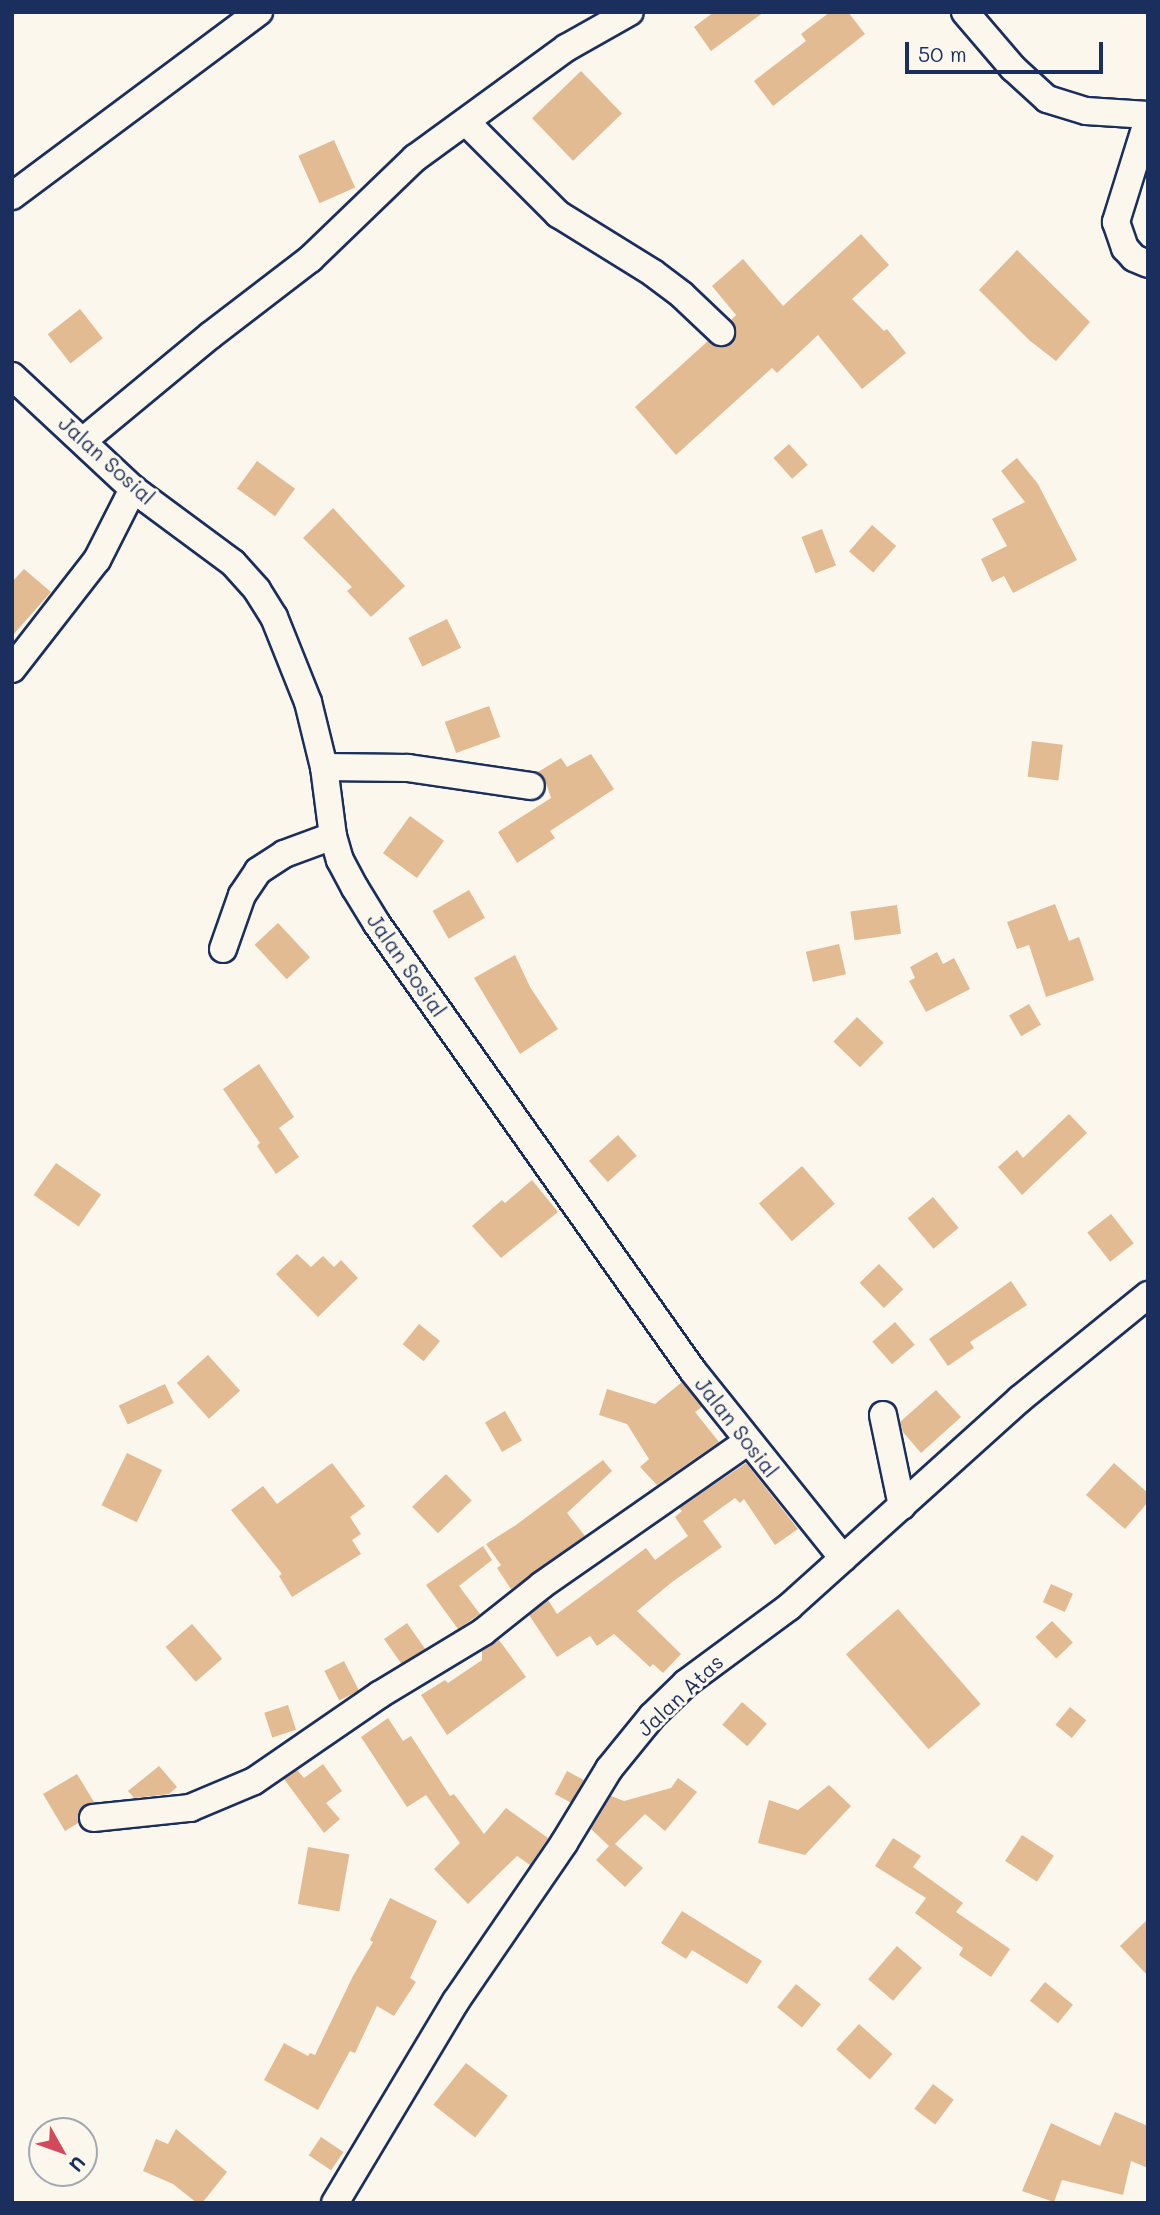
<!DOCTYPE html>
<style>
body{margin:0}
#map{position:relative;width:1160px;height:2215px;overflow:hidden;background:#fbf7ec;font-family:Mali,sans-serif}
div>[style]{position:absolute}
[style*='--x']{left:calc(var(--x)*1px);top:calc(var(--y)*1px);width:calc(var(--w)*1px);rotate:calc(var(--a)*1deg)}
.building>*{inset:0;background:#e3bb93;transform-origin:0 0}
.roads{filter:drop-shadow(2px 0 #1b2f5e) drop-shadow(-2px 0 #1b2f5e) drop-shadow(0 2px #1b2f5e) drop-shadow(0 -2px #1b2f5e)}
.minor>*{height:26px;margin:-13px;padding:0 13px;transform-origin:13px;border-radius:13px;background:#fbf7ec}
span{translate:-50% -50%;white-space:nowrap;text-align:center;line-height:1.15;-webkit-text-stroke:6px #fbf7ec;paint-order:stroke}
.street-label{font-size:21px;color:#1b2f5e}
.frame{position:absolute;inset:0;border:14px solid #1b2f5e;pointer-events:none}
.north{position:absolute;left:28px;top:2117px;width:70px;height:70px;box-sizing:border-box;background:#fbf7ec;border:2px solid #a1a7b3;border-radius:50%;rotate:130deg;font-size:19px;font-weight:700;line-height:28px;text-align:center;color:#1b2f5e}
.north::after{content:'';display:block;margin:auto;width:24px;height:32px;background:#d1495b;clip-path:polygon(50% 0,100% 100%,50% 72%,0 100%)}
.scale{position:absolute;left:905px;top:42px;width:198px;height:32px;box-sizing:border-box;border:4px solid #1b2f5e;border-top:0;padding-left:9px;font-size:21px;line-height:24px;white-space:nowrap;color:#1b2f5e;-webkit-text-stroke:5px #fbf7ec;paint-order:stroke}
</style>
<div id="map">
<div class="building">
<i style="clip-path:polygon(714px 12px,764px 12px,711px 51px,694px 27px)"></i>
<i style="clip-path:polygon(830px 12px,848px 12px,865px 34px,773px 106px,754px 81px,806px 41px,801px 34px)"></i>
<i style="left:581px;top:71px;width:59px;height:68px;rotate:46deg"></i>
<i style="left:334px;top:140px;width:52px;height:39px;rotate:66deg"></i>
<i style="clip-path:polygon(861px 234px,889px 265px,852px 299px,884px 331px,887px 329px,906px 353px,862px 389px,818px 335px,777px 373px,772px 368px,676px 455px,635px 407px,708px 341px,718px 347px,733px 342px,736px 328px,731px 320px,736px 315px,712px 286px,743px 259px,783px 306px)"></i>
<i style="clip-path:polygon(1017px 250px,1090px 322px,1056px 361px,1029px 340px,979px 290px)"></i>
<i style="left:80px;top:309px;width:37px;height:41px;rotate:52deg"></i>
<i style="left:789px;top:444px;width:28px;height:21px;rotate:48deg"></i>
<i style="clip-path:polygon(1017px 458px,1038px 484px,1077px 560px,1013px 593px,1004px 576px,992px 582px,981px 559px,1007px 546px,992px 519px,1025px 502px,1001px 471px)"></i>
<i style="left:257px;top:461px;width:47px;height:34px;rotate:36deg"></i>
<i style="clip-path:polygon(333px 508px,405px 586px,371px 617px,347px 591px,352px 587px,303px 538px)"></i>
<i style="left:872px;top:525px;width:32px;height:35px;rotate:41deg"></i>
<i style="left:822px;top:529px;width:39px;height:22px;rotate:69deg"></i>
<i style="clip-path:polygon(24px 569px,51px 592px,12px 636px,12px 582px)"></i>
<i style="left:447px;top:619px;width:32px;height:43px;rotate:64deg"></i>
<i style="left:489px;top:706px;width:33px;height:47px;rotate:70deg"></i>
<i style="left:1032px;top:741px;width:31px;height:36px;rotate:7deg"></i>
<i style="clip-path:polygon(591px 754px,614px 789px,550px 831px,555px 838px,517px 863px,498px 832px,551px 798px,545px 780px,538px 772px,561px 758px,567px 767px)"></i>
<i style="left:410px;top:816px;width:42px;height:46px;rotate:36deg"></i>
<i style="left:469px;top:890px;width:32px;height:42px;rotate:60deg"></i>
<i style="clip-path:polygon(1055px 904px,1069px 941px,1079px 937px,1094px 980px,1046px 997px,1029px 945px,1017px 949px,1007px 922px)"></i>
<i style="left:897px;top:905px;width:29px;height:47px;rotate:82deg"></i>
<i style="left:278px;top:923px;width:47px;height:32px;rotate:47deg"></i>
<i style="left:839px;top:944px;width:31px;height:34px;rotate:77deg"></i>
<i style="clip-path:polygon(937px 952px,943px 964px,954px 958px,970px 989px,926px 1012px,909px 981px,915px 978px,910px 967px)"></i>
<i style="clip-path:polygon(515px 955px,530px 987px,558px 1029px,520px 1054px,474px 978px)"></i>
<i style="left:1029px;top:1004px;width:24px;height:23px;rotate:60deg"></i>
<i style="left:857px;top:1017px;width:37px;height:34px;rotate:44deg"></i>
<i style="clip-path:polygon(259px 1064px,294px 1117px,279px 1128px,299px 1157px,276px 1174px,257px 1146px,260px 1143px,223px 1089px)"></i>
<i style="clip-path:polygon(1069px 1114px,1087px 1133px,1022px 1195px,998px 1167px,1017px 1150px,1023px 1158px)"></i>
<i style="left:618px;top:1135px;width:28px;height:39px;rotate:48deg"></i>
<i style="left:56px;top:1163px;width:55px;height:39px;rotate:35deg"></i>
<i style="left:802px;top:1166px;width:50px;height:57px;rotate:49deg"></i>
<i style="clip-path:polygon(532px 1180px,558px 1212px,501px 1258px,472px 1226px,502px 1200px,505px 1203px)"></i>
<i style="left:933px;top:1197px;width:40px;height:33px;rotate:50deg"></i>
<i style="left:1111px;top:1214px;width:37px;height:30px;rotate:52deg"></i>
<i style="clip-path:polygon(297px 1254px,311px 1267px,323px 1256px,334px 1267px,341px 1260px,358px 1278px,318px 1317px,276px 1274px)"></i>
<i style="left:879px;top:1264px;width:35px;height:27px;rotate:46deg"></i>
<i style="clip-path:polygon(1011px 1281px,1027px 1305px,970px 1342px,974px 1348px,948px 1366px,929px 1339px)"></i>
<i style="left:895px;top:1322px;width:30px;height:30px;rotate:49deg"></i>
<i style="left:419px;top:1324px;width:27px;height:26px;rotate:39deg"></i>
<i style="left:208px;top:1355px;width:48px;height:42px;rotate:48deg"></i>
<i style="clip-path:polygon(682px 1382px,702px 1407px,695px 1412px,719px 1442px,657px 1485px,640px 1467px,649px 1459px,627px 1424px,599px 1415px,607px 1389px,655px 1404px)"></i>
<i style="left:165px;top:1384px;width:21px;height:51px;rotate:65deg"></i>
<i style="clip-path:polygon(936px 1390px,961px 1417px,921px 1453px,903px 1432px,900px 1422px)"></i>
<i style="left:505px;top:1411px;width:34px;height:23px;rotate:60deg"></i>
<i style="left:127px;top:1453px;width:39px;height:58px;rotate:26deg"></i>
<i style="clip-path:polygon(603px 1460px,612px 1471px,567px 1513px,585px 1536px,511px 1589px,497px 1568px,501px 1565px,486px 1544px,516px 1525px)"></i>
<i style="clip-path:polygon(332px 1463px,365px 1506px,350px 1517px,361px 1534px,352px 1540px,361px 1554px,292px 1597px,279px 1576px,282px 1574px,231px 1510px,263px 1486px,277px 1504px)"></i>
<i style="clip-path:polygon(746px 1463px,798px 1529px,775px 1545px,744px 1499px,740px 1503px,735px 1498px,703px 1521px,722px 1547px,672px 1582px,637px 1611px,681px 1654px,663px 1673px,653px 1664px,650px 1667px,614px 1634px,597px 1646px,590px 1636px,557px 1657px,529px 1615px,548px 1600px,557px 1614px,646px 1548px,655px 1560px,688px 1536px,675px 1517px,682px 1511px,679px 1508px)"></i>
<i style="clip-path:polygon(1114px 1463px,1148px 1493px,1148px 1502px,1125px 1529px,1086px 1495px)"></i>
<i style="left:446px;top:1474px;width:37px;height:47px;rotate:46deg"></i>
<i style="clip-path:polygon(483px 1546px,492px 1560px,459px 1586px,480px 1614px,458px 1629px,426px 1585px)"></i>
<i style="left:1051px;top:1584px;width:24px;height:20px;rotate:24deg"></i>
<i style="left:898px;top:1609px;width:126px;height:69px;rotate:49deg"></i>
<i style="left:1052px;top:1621px;width:30px;height:23px;rotate:46deg"></i>
<i style="left:407px;top:1623px;width:32px;height:28px;rotate:55deg"></i>
<i style="left:192px;top:1624px;width:46px;height:35px;rotate:49deg"></i>
<i style="clip-path:polygon(499px 1640px,526px 1677px,447px 1735px,421px 1695px,445px 1680px,448px 1683px,482px 1660px,482px 1651px)"></i>
<i style="left:344px;top:1661px;width:33px;height:22px;rotate:63deg"></i>
<i style="left:742px;top:1702px;width:33px;height:30px;rotate:41deg"></i>
<i style="left:288px;top:1705px;width:26px;height:25px;rotate:72deg"></i>
<i style="left:1070px;top:1707px;width:21px;height:23px;rotate:39deg"></i>
<i style="clip-path:polygon(388px 1718px,403px 1741px,411px 1736px,450px 1796px,454px 1794px,484px 1834px,506px 1808px,548px 1838px,530px 1865px,517px 1856px,468px 1904px,434px 1869px,460px 1843px,426px 1795px,407px 1807px,361px 1737px)"></i>
<i style="clip-path:polygon(323px 1764px,342px 1791px,326px 1803px,340px 1819px,324px 1833px,284px 1779px,297px 1770px,304px 1778px)"></i>
<i style="clip-path:polygon(159px 1766px,177px 1787px,169px 1794px,134px 1798px,128px 1791px)"></i>
<i style="left:567px;top:1771px;width:19px;height:26px;rotate:28deg"></i>
<i style="clip-path:polygon(77px 1774px,94px 1802px,83px 1806px,78px 1812px,78px 1823px,65px 1831px,43px 1794px)"></i>
<i style="clip-path:polygon(678px 1778px,697px 1792px,665px 1831px,645px 1814px,615px 1844px,643px 1868px,625px 1887px,596px 1860px,609px 1846px,591px 1829px,611px 1796px,624px 1801px,671px 1788px)"></i>
<i style="clip-path:polygon(829px 1785px,851px 1806px,805px 1855px,758px 1843px,769px 1800px,798px 1810px)"></i>
<i style="left:1022px;top:1835px;width:38px;height:31px;rotate:33deg"></i>
<i style="clip-path:polygon(893px 1838px,921px 1856px,913px 1867px,963px 1903px,956px 1912px,1010px 1949px,991px 1977px,959px 1955px,963px 1948px,915px 1913px,926px 1898px,875px 1866px)"></i>
<i style="left:308px;top:1847px;width:42px;height:58px;rotate:10deg"></i>
<i style="clip-path:polygon(390px 1898px,437px 1921px,410px 1978px,416px 1982px,394px 2016px,377px 2006px,355px 2053px,350px 2051px,318px 2110px,264px 2080px,284px 2043px,308px 2056px,310px 2053px,315px 2055px,353px 1976px,373px 1942px,370px 1940px)"></i>
<i style="clip-path:polygon(682px 1911px,762px 1961px,747px 1984px,692px 1950px,686px 1959px,661px 1943px)"></i>
<i style="clip-path:polygon(1148px 1919px,1148px 1976px,1120px 1946px)"></i>
<i style="left:897px;top:1946px;width:33px;height:44px;rotate:41deg"></i>
<i style="left:1045px;top:1982px;width:36px;height:24px;rotate:39deg"></i>
<i style="left:796px;top:1984px;width:32px;height:30px;rotate:39deg"></i>
<i style="left:859px;top:2024px;width:45px;height:34px;rotate:42deg"></i>
<i style="left:466px;top:2063px;width:53px;height:53px;rotate:38deg"></i>
<i style="left:933px;top:2084px;width:26px;height:31px;rotate:37deg"></i>
<i style="clip-path:polygon(1115px 2112px,1148px 2126px,1148px 2168px,1131px 2161px,1123px 2195px,1062px 2180px,1054px 2202px,1022px 2191px,1051px 2123px,1100px 2146px)"></i>
<i style="clip-path:polygon(176px 2129px,227px 2172px,202px 2203px,197px 2203px,173px 2184px,143px 2171px,156px 2139px,168px 2144px)"></i>
<i style="left:321px;top:2137px;width:27px;height:22px;rotate:34deg"></i>
</div>
<div class="roads">
<div class="minor">
<i style="--x:965;--y:12;--w:74;--a:49.4"></i>
<i style="--x:1013;--y:68;--w:46;--a:42.4"></i>
<i style="--x:1047;--y:99;--w:41;--a:17.1"></i>
<i style="--x:1086;--y:111;--w:62;--a:3.7"></i>
<i style="--x:1148;--y:119;--w:108;--a:107.3"></i>
<i style="--x:1116;--y:222;--w:28;--a:71"></i>
<i style="--x:1125;--y:248;--w:13;--a:48"></i>
<i style="--x:1134;--y:258;--w:15;--a:23"></i>
<i style="--x:467;--y:123;--w:129;--a:45"></i>
<i style="--x:558;--y:214;--w:112;--a:31.8"></i>
<i style="--x:653;--y:273;--w:36;--a:37"></i>
<i style="--x:682;--y:295;--w:54;--a:43.5"></i>
<i style="--x:12;--y:196;--w:308;--a:-36.7"></i>
<i style="--x:12;--y:376;--w:166;--a:43"></i>
<i style="--x:133;--y:489;--w:124;--a:36.5"></i>
<i style="--x:233;--y:563;--w:36;--a:48"></i>
<i style="--x:257;--y:590;--w:32;--a:58"></i>
<i style="--x:274;--y:617;--w:92;--a:68.2"></i>
<i style="--x:308;--y:702;--w:67;--a:76.2"></i>
<i style="--x:324;--y:767;--w:70;--a:82.6"></i>
<i style="--x:333;--y:836;--w:25;--a:74"></i>
<i style="--x:340;--y:860;--w:32;--a:62"></i>
<i style="--x:355;--y:888;--w:42;--a:58.6"></i>
<i style="--x:377;--y:924;--w:547;--a:54.74"></i>
<i style="--x:693;--y:1371;--w:240;--a:51.3"></i>
<i style="--x:84;--y:440;--w:165;--a:-39.6"></i>
<i style="--x:211;--y:335;--w:125;--a:-37.5"></i>
<i style="--x:310;--y:259;--w:146;--a:-43.9"></i>
<i style="--x:415;--y:158;--w:187;--a:-36.1"></i>
<i style="--x:566;--y:48;--w:73;--a:-29.4"></i>
<i style="--x:12;--y:669;--w:138;--a:-52.1"></i>
<i style="--x:97;--y:560;--w:80;--a:-63.1"></i>
<i style="--x:324;--y:767;--w:84;--a:0.7"></i>
<i style="--x:408;--y:768;--w:124;--a:8.3"></i>
<i style="--x:223;--y:949;--w:57;--a:-70.6"></i>
<i style="--x:242;--y:895;--w:29;--a:-56"></i>
<i style="--x:258;--y:871;--w:31;--a:-33"></i>
<i style="--x:284;--y:854;--w:52;--a:-20.2"></i>
<i style="--x:883;--y:1415;--w:93;--a:78.2"></i>
<i style="--x:93;--y:1818;--w:98;--a:-5.9"></i>
<i style="--x:190;--y:1808;--w:69;--a:-22.9"></i>
<i style="--x:254;--y:1781;--w:152;--a:-34.5"></i>
<i style="--x:379;--y:1695;--w:122;--a:-31.2"></i>
<i style="--x:483;--y:1632;--w:75;--a:-38.5"></i>
<i style="--x:542;--y:1585;--w:250;--a:-34.9"></i>
<i style="--x:335;--y:2203;--w:235;--a:-59.1"></i>
<i style="--x:456;--y:2001;--w:191;--a:-55.6"></i>
<i style="--x:564;--y:1843;--w:87;--a:-58.7"></i>
<i style="--x:609;--y:1769;--w:68;--a:-50.9"></i>
<i style="--x:652;--y:1716;--w:47;--a:-44.1"></i>
<i style="--x:686;--y:1683;--w:128;--a:-36.4"></i>
<i style="--x:789;--y:1607;--w:311;--a:-42"></i>
<i style="--x:1020;--y:1399;--w:165;--a:-39.1"></i>
</div>
</div>
<div class="street-label">
<span style="left:107px;top:460px;rotate:42deg">Jalan Sosial</span>
<span style="left:407px;top:965px;rotate:55deg">Jalan Sosial</span>
<span style="left:737px;top:1427px;rotate:52deg">Jalan Sosial</span>
<span style="left:680px;top:1695px;rotate:-43deg">Jalan Atas</span>
</div>
<div class="frame"></div>
<div class="north">U</div>
<div class="scale">50 m</div>
</div>
